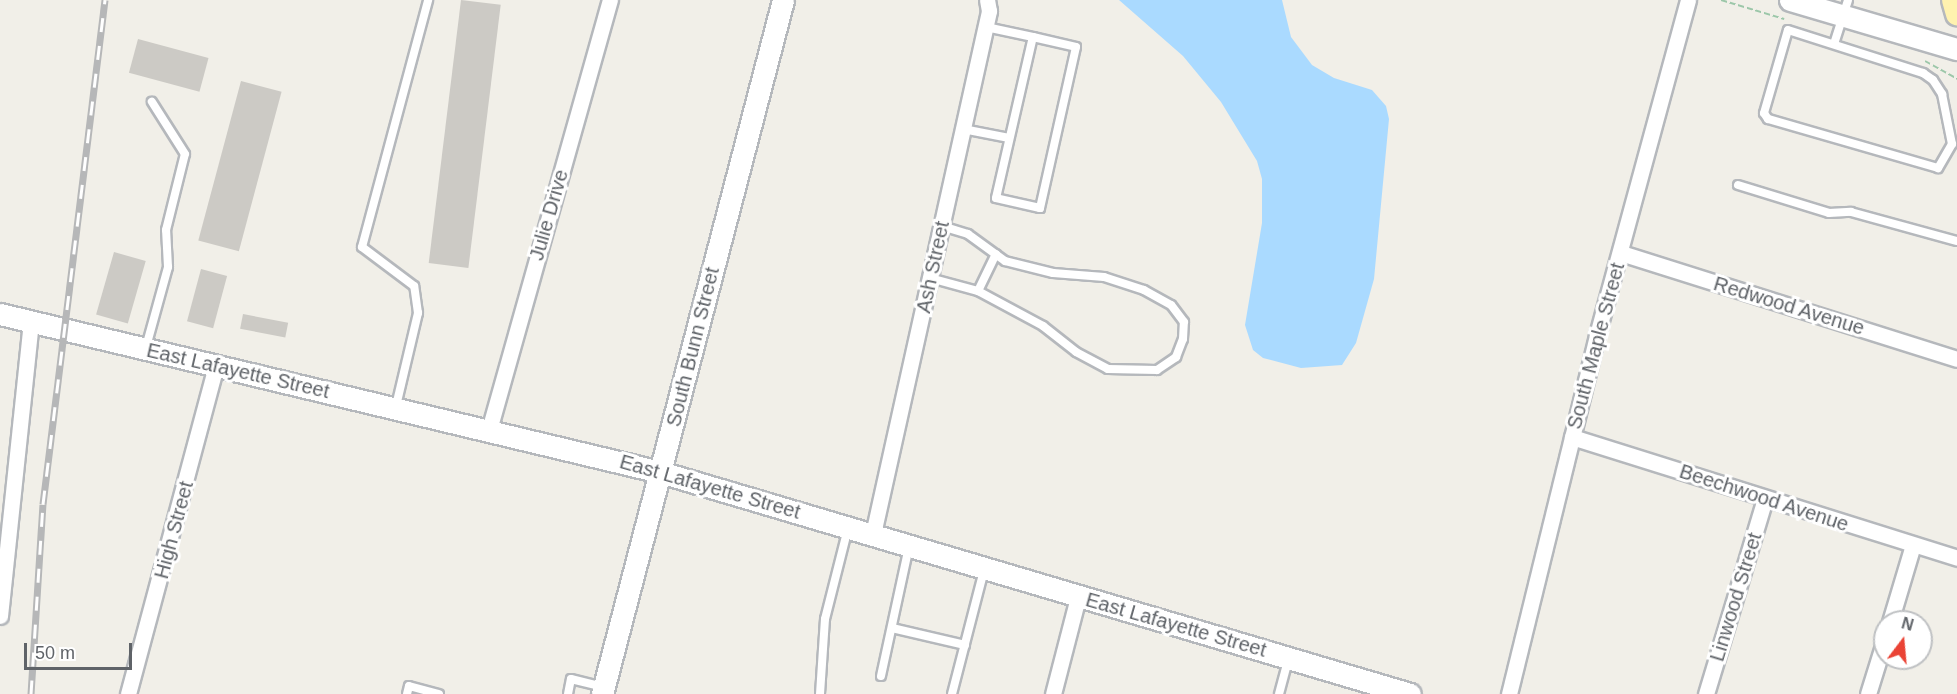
<!DOCTYPE html>
<style>
body{margin:0}
#map{position:relative;width:1957px;height:694px;overflow:hidden;background:#f1efe8;font-family:Arial,sans-serif}
div>[style]{position:absolute}
[style*='--x']{left:calc(var(--x)*1px);top:calc(var(--y)*1px);width:calc(var(--w)*1px);rotate:calc(var(--a)*1deg)}
.water>*{inset:0;background:#aadaff}
.building>*{inset:0;background:#cccac5;transform-origin:0 0}
.path>*{height:2px;margin-top:-1px;transform-origin:0;background:repeating-linear-gradient(90deg,#9cc7a9 0 6px,transparent 0 9px)}
.roads{filter:drop-shadow(2px 0 #b5b8bc) drop-shadow(-2px 0 #b5b8bc) drop-shadow(0 2px #b5b8bc) drop-shadow(0 -2px #b5b8bc)}
.lane>*{height:8px;margin:-4px;padding:0 4px;transform-origin:4px;border-radius:4px;background:#fff}
.street>*{height:15px;margin:-7.5px;padding:0 7.5px;transform-origin:7.5px;border-radius:7.5px;background:#fff}
.secondary>*{height:21px;margin:-10.5px;padding:0 10.5px;transform-origin:10.5px;border-radius:10.5px;background:#fff}
.primary>*{height:22px;margin:-11px;padding:0 11px;transform-origin:11px;border-radius:11px;background:#fff2af}
.rail>*{height:7px;margin-top:-3.5px;transform-origin:0;background:repeating-linear-gradient(90deg,#fff 0 14px,#b6b7b8 0 28px);box-sizing:border-box;border-block:2px solid #b6b7b8}
span{translate:-50% -50%;white-space:nowrap;text-align:center;line-height:1.15;-webkit-text-stroke:6px #fff;paint-order:stroke}
.street-label{font-size:20px;color:#5f6368}
.north{position:absolute;left:1873px;top:610px;width:60px;height:60px;box-sizing:border-box;background:#fff;border:2px solid #bfc1c3;border-radius:50%;rotate:16deg;font-size:16px;font-weight:700;line-height:24px;text-align:center;color:#5f6368}
.north::after{content:'';display:block;margin:auto;width:21px;height:27px;background:#ea4335;clip-path:polygon(50% 0,100% 100%,50% 72%,0 100%)}
.scale{position:absolute;left:24px;top:643px;width:108px;height:27px;box-sizing:border-box;border:3px solid #5f6368;border-top:0;padding-left:8px;font-size:18px;line-height:21px;white-space:nowrap;color:#5f6368;-webkit-text-stroke:4px #fff;paint-order:stroke}
</style>
<div id="map">
<div class="water">
<i style="clip-path:polygon(1119px 0,1282px 0,1291px 37px,1312px 65px,1334px 78px,1372px 90px,1386px 106px,1389px 119px,1374px 279px,1356px 343px,1342px 365px,1301px 368px,1263px 358px,1253px 350px,1245px 325px,1262px 223px,1262px 179px,1257px 161px,1221px 102px,1183px 56px)"></i>
</div>
<div class="building">
<i style="left:461px;top:0;width:40px;height:265px;rotate:7deg"></i>
<i style="left:138px;top:39px;width:73px;height:35px;rotate:15deg"></i>
<i style="left:241px;top:81px;width:42px;height:165px;rotate:15deg"></i>
<i style="left:114px;top:252px;width:33px;height:65px;rotate:16deg"></i>
<i style="left:201px;top:269px;width:27px;height:54px;rotate:15deg"></i>
<i style="left:243px;top:314px;width:46px;height:15px;rotate:11deg"></i>
</div>
<div class="path">
<i style="--x:1721;--y:0;--w:66;--a:16.8"></i>
<i style="--x:1925;--y:61;--w:37;--a:29"></i>
</div>
<div class="roads">
<div class="lane">
<i style="--x:986;--y:27;--w:48;--a:12"></i>
<i style="--x:1033;--y:37;--w:44;--a:13.1"></i>
<i style="--x:1076;--y:47;--w:165;--a:102.6"></i>
<i style="--x:1040;--y:208;--w:45;--a:-167.2"></i>
<i style="--x:996;--y:198;--w:165;--a:-77.1"></i>
<i style="--x:1788;--y:30;--w:142;--a:17.7"></i>
<i style="--x:1923;--y:73;--w:12;--a:35"></i>
<i style="--x:1933;--y:80;--w:17;--a:57"></i>
<i style="--x:1942;--y:94;--w:51;--a:78.7"></i>
<i style="--x:1952;--y:144;--w:28;--a:120"></i>
<i style="--x:1938;--y:168;--w:177;--a:-163.9"></i>
<i style="--x:1768;--y:119;--w:7;--a:-124"></i>
<i style="--x:1764;--y:113;--w:86;--a:-73.9"></i>
<i style="--x:1834;--y:44;--w:46;--a:-72.3"></i>
<i style="--x:963;--y:129;--w:47;--a:11.1"></i>
<i style="--x:1738;--y:185;--w:95;--a:17.1"></i>
<i style="--x:1829;--y:213;--w:22;--a:-3"></i>
<i style="--x:1851;--y:212;--w:110;--a:15.3"></i>
<i style="--x:930;--y:278;--w:50;--a:15.2"></i>
<i style="--x:978;--y:291;--w:74;--a:28.3"></i>
<i style="--x:1043;--y:326;--w:42;--a:38.2"></i>
<i style="--x:1076;--y:352;--w:36;--a:28"></i>
<i style="--x:1108;--y:369;--w:49;--a:1.2"></i>
<i style="--x:1157;--y:370;--w:23;--a:-34"></i>
<i style="--x:1176;--y:357;--w:19;--a:-69"></i>
<i style="--x:1183;--y:339;--w:17;--a:-87"></i>
<i style="--x:1184;--y:322;--w:21;--a:-127"></i>
<i style="--x:1171;--y:305;--w:31;--a:-151"></i>
<i style="--x:1144;--y:290;--w:42;--a:-162"></i>
<i style="--x:1104;--y:277;--w:51;--a:-175.5"></i>
<i style="--x:1053;--y:273;--w:49;--a:-166"></i>
<i style="--x:1005;--y:261;--w:46;--a:-143.9"></i>
<i style="--x:968;--y:234;--w:27;--a:-163"></i>
<i style="--x:978;--y:291;--w:41;--a:-64.1"></i>
<i style="--x:146;--y:347;--w:83;--a:-74.6"></i>
<i style="--x:168;--y:267;--w:37;--a:-93"></i>
<i style="--x:166;--y:230;--w:78;--a:-76"></i>
<i style="--x:185;--y:154;--w:62;--a:-122.4"></i>
<i style="--x:396;--y:406;--w:96;--a:-76.7"></i>
<i style="--x:418;--y:313;--w:27;--a:-98"></i>
<i style="--x:414;--y:286;--w:65;--a:-143.1"></i>
<i style="--x:362;--y:247;--w:256;--a:-75"></i>
<i style="--x:892;--y:628;--w:75;--a:13.1"></i>
<i style="--x:881;--y:676;--w:132;--a:-77.8"></i>
<i style="--x:407;--y:694;--w:8;--a:-76"></i>
<i style="--x:409;--y:686;--w:31;--a:15"></i>
<i style="--x:568;--y:694;--w:15;--a:-79"></i>
<i style="--x:571;--y:679;--w:32;--a:14"></i>
<i style="--x:820;--y:694;--w:75;--a:-86.2"></i>
<i style="--x:825;--y:619;--w:94;--a:-75.8"></i>
<i style="--x:952;--y:694;--w:128;--a:-75.5"></i>
<i style="--x:1279;--y:694;--w:34;--a:-75"></i>
</div>
<div class="street">
<i style="--x:1621;--y:253;--w:352;--a:17.5"></i>
<i style="--x:489;--y:430;--w:447;--a:-74.3"></i>
<i style="--x:1572;--y:437;--w:404;--a:17.4"></i>
<i style="--x:873;--y:534;--w:536;--a:-77.49"></i>
<i style="--x:989;--y:11;--w:11;--a:-100"></i>
<i style="--x:0;--y:616;--w:297;--a:-84"></i>
<i style="--x:1890;--y:622;--w:80;--a:-73.4"></i>
<i style="--x:128;--y:694;--w:340;--a:-75"></i>
<i style="--x:1053;--y:694;--w:100;--a:-75.5"></i>
<i style="--x:1509;--y:694;--w:370;--a:-76.2"></i>
<i style="--x:1597;--y:335;--w:347;--a:-74.8"></i>
<i style="--x:1706;--y:694;--w:204;--a:-73.2"></i>
<i style="--x:1868;--y:694;--w:58;--a:-72.8"></i>
</div>
<div class="secondary">
<i style="--x:1790;--y:0;--w:174;--a:16.4"></i>
<i style="--x:0;--y:314;--w:679;--a:13.46"></i>
<i style="--x:660;--y:472;--w:782;--a:16.49"></i>
<i style="--x:602;--y:694;--w:717;--a:-75.38"></i>
</div>
<div class="primary">
<i style="--x:1953;--y:0;--w:15;--a:74"></i>
</div>
</div>
<div class="rail">
<i style="--x:31;--y:694;--w:190;--a:-86.4"></i>
<i style="--x:43;--y:504;--w:508;--a:-82.99"></i>
</div>
<div class="street-label">
<span style="left:549px;top:215px;rotate:-74deg">Julie Drive</span>
<span style="left:933px;top:267px;rotate:-78deg">Ash Street</span>
<span style="left:1789px;top:306px;rotate:17deg">Redwood Avenue</span>
<span style="left:1596px;top:346px;rotate:-75deg">South Maple Street</span>
<span style="left:693px;top:347px;rotate:-76deg">South Bunn Street</span>
<span style="left:238px;top:371px;rotate:13deg">East Lafayette Street</span>
<span style="left:710px;top:487px;rotate:16deg">East Lafayette Street</span>
<span style="left:1764px;top:498px;rotate:18deg">Beechwood Avenue</span>
<span style="left:174px;top:530px;rotate:-75deg">High Street</span>
<span style="left:1736px;top:597px;rotate:-73deg">Linwood Street</span>
<span style="left:1176px;top:625px;rotate:16deg">East Lafayette Street</span>
</div>
<div class="north">N</div>
<div class="scale">50 m</div>
</div>
